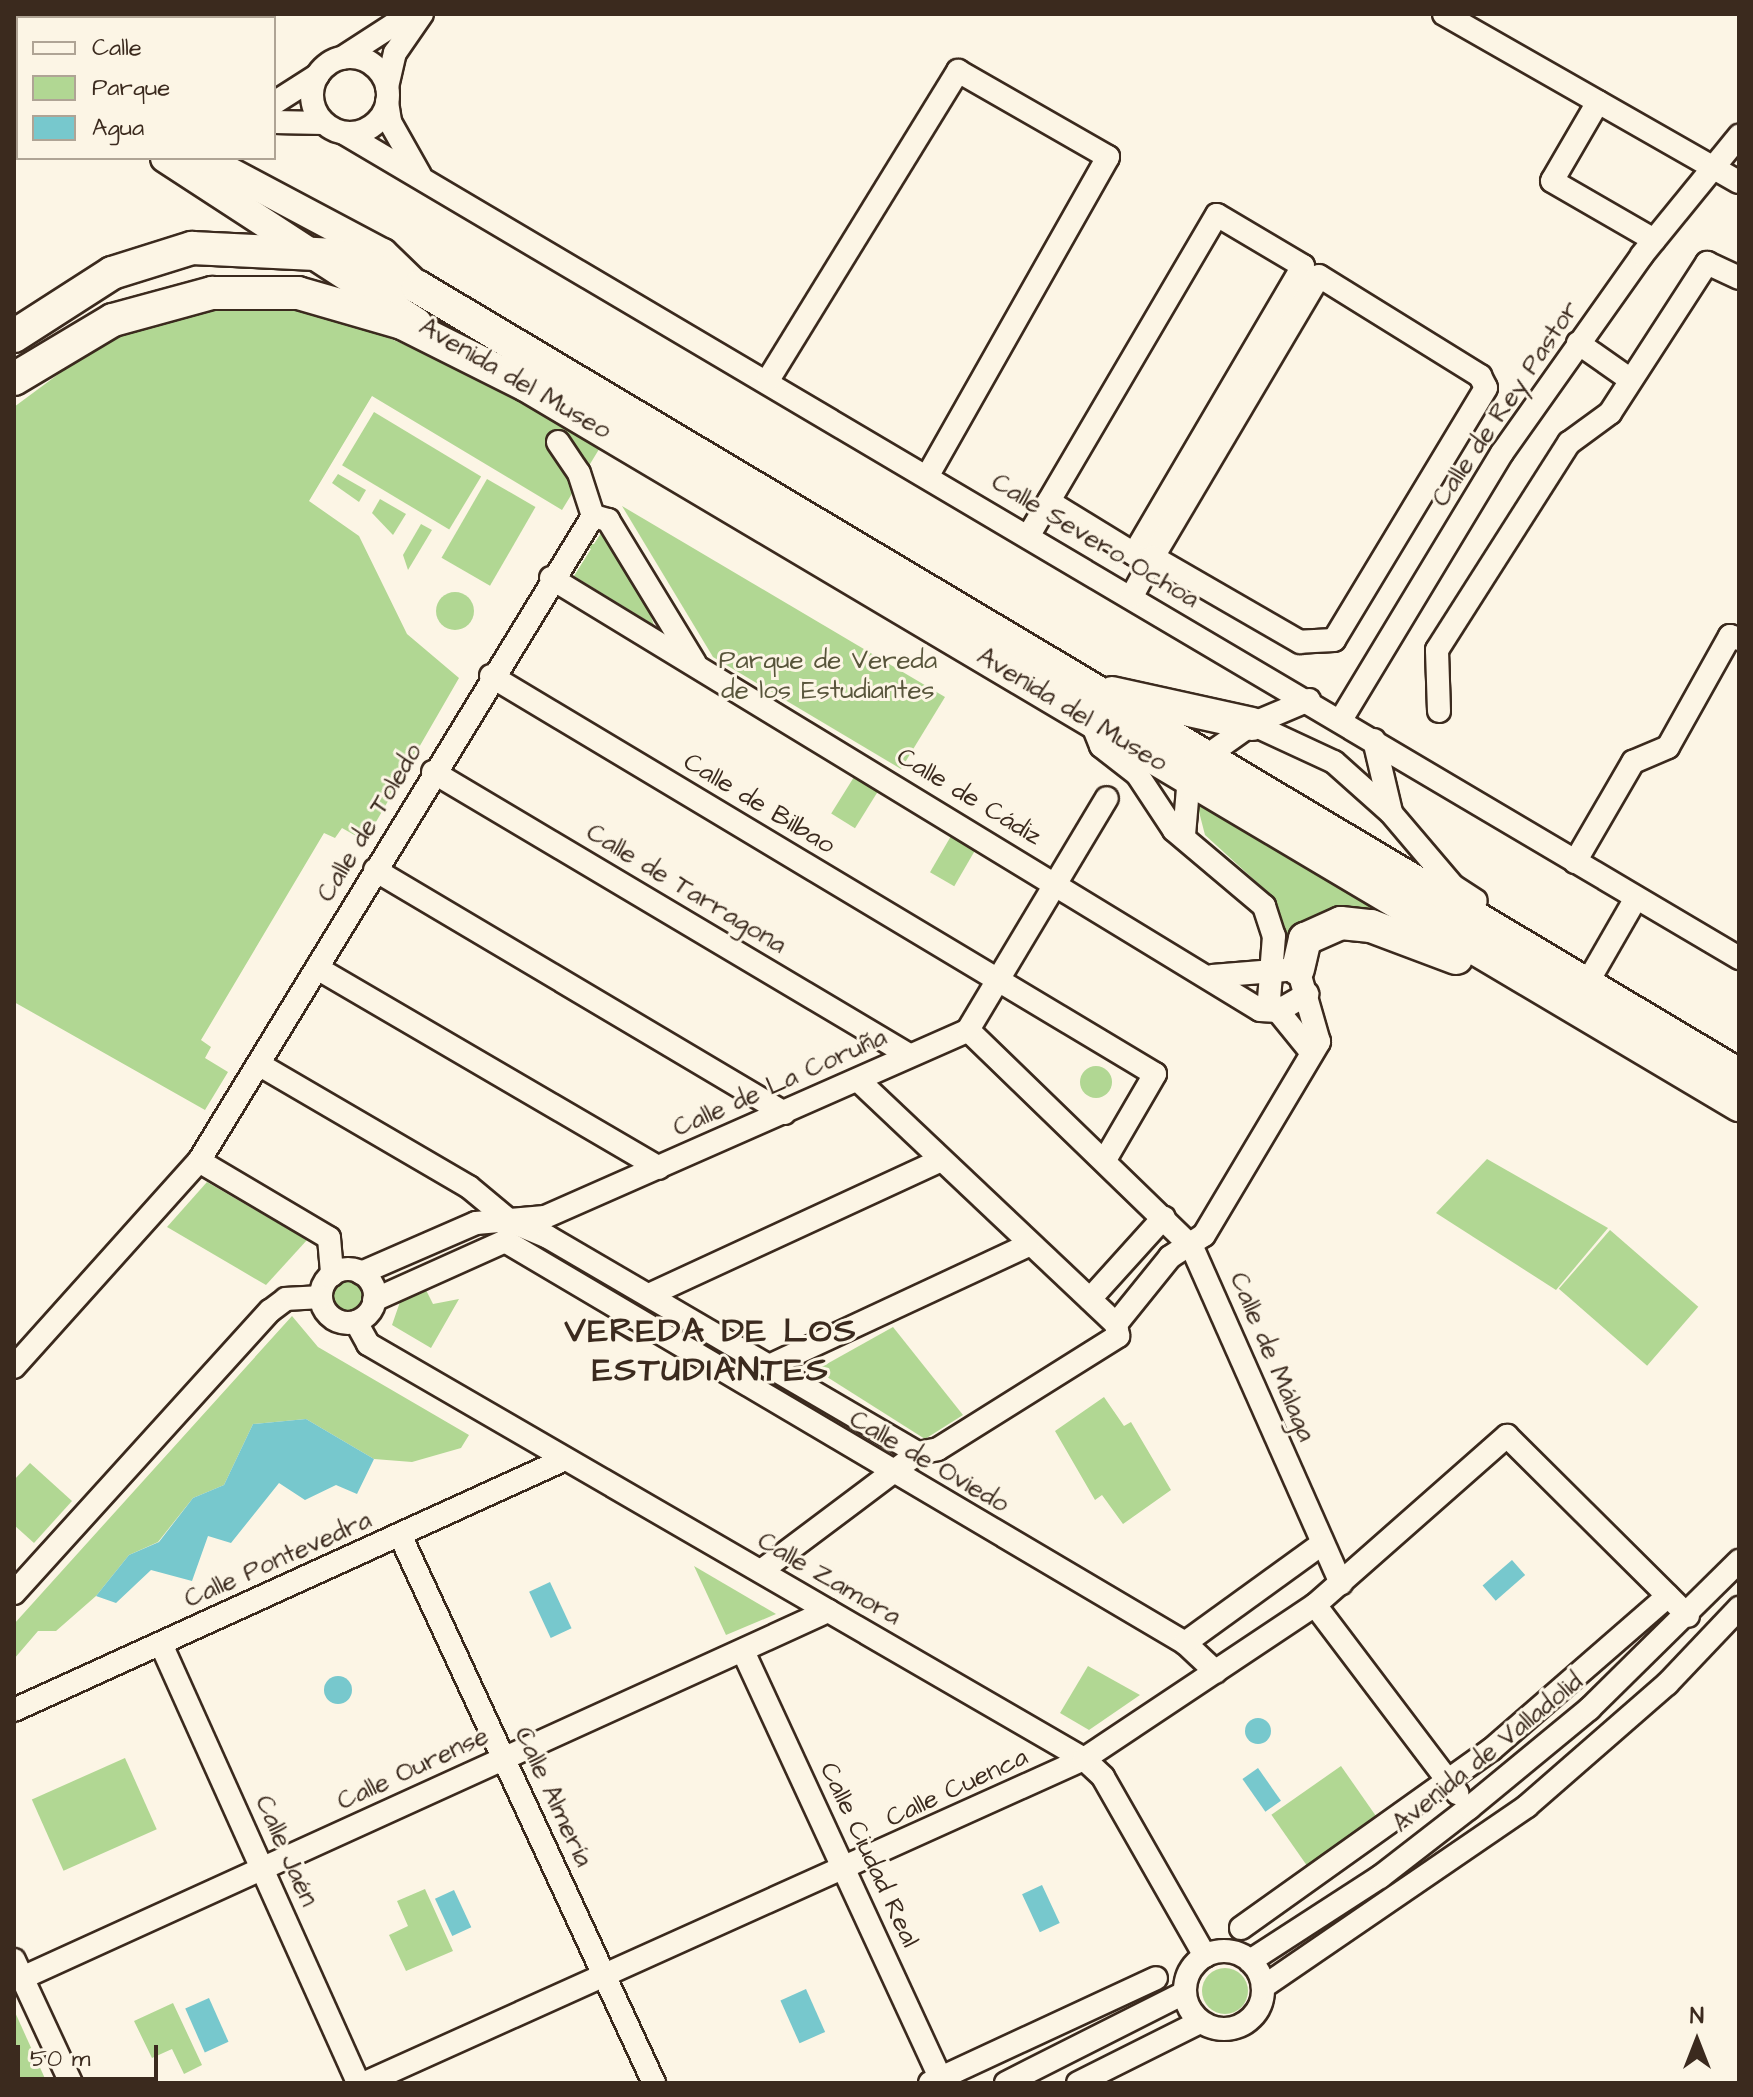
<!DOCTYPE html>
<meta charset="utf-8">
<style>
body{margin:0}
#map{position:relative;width:1753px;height:2097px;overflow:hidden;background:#fcf5e5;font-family:"Architects Daughter",sans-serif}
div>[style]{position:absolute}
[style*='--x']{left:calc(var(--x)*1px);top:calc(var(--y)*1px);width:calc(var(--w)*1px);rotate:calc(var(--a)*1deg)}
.green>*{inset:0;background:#b1d793;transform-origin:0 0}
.round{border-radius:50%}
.water>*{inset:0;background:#77c8cd;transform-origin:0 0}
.roads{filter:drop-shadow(2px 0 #3b2a1e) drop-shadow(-2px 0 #3b2a1e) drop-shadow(0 2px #3b2a1e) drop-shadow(0 -2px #3b2a1e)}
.minor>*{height:22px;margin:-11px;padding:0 11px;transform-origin:11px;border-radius:11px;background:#fcf5e5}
.minor>.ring{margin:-11px;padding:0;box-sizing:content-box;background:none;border:22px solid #fcf5e5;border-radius:50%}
.major>*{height:28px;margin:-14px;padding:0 14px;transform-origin:14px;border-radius:14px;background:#fcf5e5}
.highway>*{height:32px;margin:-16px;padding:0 16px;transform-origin:16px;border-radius:16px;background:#fcf5e5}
span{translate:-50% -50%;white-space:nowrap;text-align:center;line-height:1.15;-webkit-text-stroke:6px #fcf5e5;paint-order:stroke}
.street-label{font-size:26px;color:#3b2a1e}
.park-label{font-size:26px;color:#58553b}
.district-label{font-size:34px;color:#3b2a1e;font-weight:700;letter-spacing:2px}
.frame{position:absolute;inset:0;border:16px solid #3b2a1e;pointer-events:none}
.legend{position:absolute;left:16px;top:16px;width:260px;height:144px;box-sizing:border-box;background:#fcf5e5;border:2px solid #afa495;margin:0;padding:10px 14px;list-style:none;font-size:24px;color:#3b2a1e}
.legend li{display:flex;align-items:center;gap:16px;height:40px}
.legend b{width:40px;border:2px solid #afa495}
.north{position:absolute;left:1657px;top:2001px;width:80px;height:80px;-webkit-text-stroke:6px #fcf5e5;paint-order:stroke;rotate:0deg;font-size:22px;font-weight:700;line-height:32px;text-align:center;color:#3b2a1e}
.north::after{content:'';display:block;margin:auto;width:28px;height:36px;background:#3b2a1e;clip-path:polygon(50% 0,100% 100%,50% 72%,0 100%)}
.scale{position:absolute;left:16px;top:2045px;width:142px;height:36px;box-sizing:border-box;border:4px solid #3b2a1e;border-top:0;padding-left:10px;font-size:24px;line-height:28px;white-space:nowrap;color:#3b2a1e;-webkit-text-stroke:6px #fcf5e5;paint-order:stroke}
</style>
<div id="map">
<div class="green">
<i style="clip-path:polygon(203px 307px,315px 307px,472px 373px,601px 446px,562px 510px,372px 396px,309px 501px,359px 536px,407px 634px,459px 678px,365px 841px,342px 828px,335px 838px,324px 833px,201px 1040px,211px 1047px,205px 1058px,228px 1072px,205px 1110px,14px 1002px,14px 407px,118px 330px)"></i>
<i style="left:374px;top:412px;width:125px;height:62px;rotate:31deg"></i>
<i style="clip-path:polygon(338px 474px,366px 490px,359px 502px,332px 483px)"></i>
<i style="left:487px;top:479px;width:56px;height:91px;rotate:30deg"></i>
<i style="clip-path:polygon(380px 499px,406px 514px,393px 535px,372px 513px)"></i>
<i style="clip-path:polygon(622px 506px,945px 697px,901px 769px,713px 657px)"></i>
<i style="clip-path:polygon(421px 524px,432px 530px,408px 570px,403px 555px)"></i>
<i style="clip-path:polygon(601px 533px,648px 609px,654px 625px,574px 576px,591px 549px,580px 543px,594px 544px)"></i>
<i class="round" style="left:436px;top:592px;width:38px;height:38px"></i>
<i style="left:854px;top:777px;width:28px;height:43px;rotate:32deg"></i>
<i style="clip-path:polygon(1197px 804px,1384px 914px,1384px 917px,1322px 913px,1286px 942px,1273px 897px,1205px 835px)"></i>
<i style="left:951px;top:836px;width:28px;height:42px;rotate:30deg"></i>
<i class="round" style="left:1080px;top:1066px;width:32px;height:32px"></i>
<i style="clip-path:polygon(1487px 1159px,1608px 1228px,1556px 1290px,1436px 1213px)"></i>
<i style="clip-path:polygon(207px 1182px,307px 1240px,266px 1285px,167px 1227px)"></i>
<i style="left:1610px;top:1230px;width:117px;height:78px;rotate:41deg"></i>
<i class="round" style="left:331px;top:1279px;width:34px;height:34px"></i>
<i style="clip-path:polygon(425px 1288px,433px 1304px,459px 1299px,431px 1348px,392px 1325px,401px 1299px)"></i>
<i style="clip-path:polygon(292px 1316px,318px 1347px,469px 1435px,461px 1448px,412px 1462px,374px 1459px,306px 1419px,253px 1424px,224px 1485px,193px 1498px,158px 1542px,129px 1555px,96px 1596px,56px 1631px,38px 1631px,14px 1659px,14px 1624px)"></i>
<i style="clip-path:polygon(893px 1327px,963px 1415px,925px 1439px,816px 1370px)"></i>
<i style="clip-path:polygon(1104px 1397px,1124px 1426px,1131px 1422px,1171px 1490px,1123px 1524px,1102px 1495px,1095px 1500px,1055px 1431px)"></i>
<i style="clip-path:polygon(30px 1463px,72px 1501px,34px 1543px,14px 1525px,14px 1480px)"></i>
<i style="clip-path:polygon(694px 1566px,776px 1614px,726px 1635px)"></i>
<i style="clip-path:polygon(1088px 1666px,1140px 1695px,1089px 1730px,1060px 1713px)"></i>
<i style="left:125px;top:1758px;width:78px;height:102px;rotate:66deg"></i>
<i style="left:1341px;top:1766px;width:71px;height:85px;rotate:55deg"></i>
<i style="clip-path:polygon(425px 1889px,453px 1951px,406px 1971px,389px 1935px,408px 1926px,397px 1901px)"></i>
<i class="round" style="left:1202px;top:1968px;width:46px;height:46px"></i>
<i style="clip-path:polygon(173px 2003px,202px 2065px,184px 2074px,172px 2049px,152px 2058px,134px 2021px)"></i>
<i style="clip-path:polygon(14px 2010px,47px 2083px,14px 2083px)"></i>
</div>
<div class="water">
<i style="clip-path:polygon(306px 1419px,374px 1459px,357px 1494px,336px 1485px,305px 1500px,279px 1483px,231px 1543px,208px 1536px,192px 1581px,151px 1570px,116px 1603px,96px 1596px,129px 1555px,159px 1542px,193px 1498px,224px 1485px,253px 1424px)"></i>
<i style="left:1512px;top:1560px;width:20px;height:39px;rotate:49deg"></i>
<i style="left:550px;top:1582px;width:51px;height:23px;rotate:65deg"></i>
<i class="round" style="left:324px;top:1676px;width:28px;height:28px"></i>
<i class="round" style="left:1245px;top:1718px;width:26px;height:26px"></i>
<i style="left:1258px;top:1768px;width:40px;height:19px;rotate:55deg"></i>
<i style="left:1042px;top:1885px;width:42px;height:22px;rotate:65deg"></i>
<i style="left:454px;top:1890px;width:41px;height:21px;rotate:65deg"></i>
<i style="left:806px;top:1989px;width:47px;height:28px;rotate:66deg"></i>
<i style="left:209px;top:1998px;width:48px;height:26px;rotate:66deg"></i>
</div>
<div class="roads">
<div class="minor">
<i style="--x:1444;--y:14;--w:339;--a:29.7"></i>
<i class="ring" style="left:312px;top:57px;width:54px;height:54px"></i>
<i style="--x:342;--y:58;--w:81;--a:-32.9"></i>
<i style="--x:387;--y:87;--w:35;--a:-77"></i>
<i style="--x:395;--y:53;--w:47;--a:-55.3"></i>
<i style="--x:387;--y:102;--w:20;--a:81"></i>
<i style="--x:390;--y:122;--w:61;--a:60.5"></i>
<i style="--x:1598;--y:102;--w:91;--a:120.2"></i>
<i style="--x:1552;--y:181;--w:118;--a:30"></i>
<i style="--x:274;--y:103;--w:52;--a:-32.5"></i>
<i style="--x:274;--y:122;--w:50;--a:1.1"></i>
<i style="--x:344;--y:133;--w:1621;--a:30.6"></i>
<i style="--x:1578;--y:343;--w:61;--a:35"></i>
<i style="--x:768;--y:380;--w:363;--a:-58.4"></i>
<i style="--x:958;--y:71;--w:173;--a:29.8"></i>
<i style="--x:1108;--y:157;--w:365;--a:119.5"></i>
<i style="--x:558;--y:442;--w:37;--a:56"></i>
<i style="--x:579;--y:473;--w:45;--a:72"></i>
<i style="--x:593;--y:516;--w:16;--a:15"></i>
<i style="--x:608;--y:520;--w:167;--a:58.7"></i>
<i style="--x:1029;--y:535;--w:371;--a:-59.6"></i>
<i style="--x:1217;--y:215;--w:100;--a:30.7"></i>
<i style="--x:1303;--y:266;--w:334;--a:120.4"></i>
<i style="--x:1134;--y:554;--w:100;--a:-148.5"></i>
<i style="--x:551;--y:578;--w:830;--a:31.35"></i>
<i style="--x:1260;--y:1010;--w:18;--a:3"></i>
<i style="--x:1278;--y:1011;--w:34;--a:-30"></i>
<i style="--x:1132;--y:596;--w:44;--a:-61.7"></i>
<i style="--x:1153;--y:557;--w:326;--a:-59.4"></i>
<i style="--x:1319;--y:276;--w:190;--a:31.8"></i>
<i style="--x:1480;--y:376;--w:13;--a:63"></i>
<i style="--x:1486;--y:388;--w:294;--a:121.1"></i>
<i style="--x:1334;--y:640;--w:34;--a:177"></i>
<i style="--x:1300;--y:642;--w:170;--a:-150"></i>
<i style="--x:491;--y:676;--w:774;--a:30.94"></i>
<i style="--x:1155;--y:1074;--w:99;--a:120.2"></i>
<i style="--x:1439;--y:711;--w:61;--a:-91.9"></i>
<i style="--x:1437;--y:650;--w:246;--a:-57.5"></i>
<i style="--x:1569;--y:443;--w:51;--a:-36.2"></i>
<i style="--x:1610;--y:413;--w:179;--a:-57.1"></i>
<i style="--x:1707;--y:263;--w:35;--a:25"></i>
<i style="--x:1342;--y:718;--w:310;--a:-58.9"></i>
<i style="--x:1502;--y:453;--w:242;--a:-54.7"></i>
<i style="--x:1642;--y:255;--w:154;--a:-50.8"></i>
<i style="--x:1091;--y:721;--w:27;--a:68"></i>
<i style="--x:1101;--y:746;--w:46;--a:37.9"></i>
<i style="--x:1137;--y:774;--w:67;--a:56.5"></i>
<i style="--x:1174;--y:830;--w:118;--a:40.2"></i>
<i style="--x:1264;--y:906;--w:32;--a:72"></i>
<i style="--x:1274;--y:936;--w:64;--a:94.5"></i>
<i style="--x:1269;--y:1000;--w:68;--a:50.9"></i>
<i style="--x:1252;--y:724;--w:90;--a:24.9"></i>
<i style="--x:1334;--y:762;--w:76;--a:41.8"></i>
<i style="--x:1391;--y:813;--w:96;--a:49.7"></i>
<i style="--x:1453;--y:886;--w:27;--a:33"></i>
<i style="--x:1374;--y:740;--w:74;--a:76.7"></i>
<i style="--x:433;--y:772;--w:554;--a:30.73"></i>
<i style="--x:1184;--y:835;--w:47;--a:-85.1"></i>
<i style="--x:1188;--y:788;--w:42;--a:-56.7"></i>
<i style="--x:1211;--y:753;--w:50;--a:-35.3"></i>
<i style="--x:1252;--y:724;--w:62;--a:-22.8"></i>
<i style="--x:1575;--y:862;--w:116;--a:-59.9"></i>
<i style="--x:1633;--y:762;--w:38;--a:-23"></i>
<i style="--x:1668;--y:747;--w:127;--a:-60.8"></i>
<i style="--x:1730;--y:636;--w:9;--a:18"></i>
<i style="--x:375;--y:870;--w:476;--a:30.7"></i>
<i style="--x:317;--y:968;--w:396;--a:30.3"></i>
<i style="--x:1586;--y:985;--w:100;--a:-60.1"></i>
<i style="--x:968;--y:1030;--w:312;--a:44.1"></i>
<i style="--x:1192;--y:1247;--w:368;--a:66.1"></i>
<i style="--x:260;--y:1065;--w:242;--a:30.3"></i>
<i style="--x:469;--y:1187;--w:53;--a:39.7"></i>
<i style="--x:510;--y:1221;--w:41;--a:22.8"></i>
<i style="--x:548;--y:1237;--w:428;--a:30.3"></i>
<i style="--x:859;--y:1081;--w:354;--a:43.4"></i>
<i style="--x:199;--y:1161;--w:151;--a:30.6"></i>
<i style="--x:329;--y:1238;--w:37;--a:85"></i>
<i style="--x:505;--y:1241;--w:790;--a:30.59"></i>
<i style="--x:1185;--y:1643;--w:42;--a:43.1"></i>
<i class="ring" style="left:321px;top:1269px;width:32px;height:32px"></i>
<i style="--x:361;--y:1273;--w:125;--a:-23.5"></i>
<i style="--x:476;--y:1223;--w:69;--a:-5"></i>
<i style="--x:545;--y:1217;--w:462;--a:-23.8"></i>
<i style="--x:968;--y:1030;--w:270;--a:-59.1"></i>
<i style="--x:649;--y:1295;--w:322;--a:-24.8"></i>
<i style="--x:1090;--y:1299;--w:110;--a:-47.9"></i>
<i style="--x:374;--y:1300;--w:144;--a:-24.2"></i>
<i style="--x:356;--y:1322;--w:25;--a:61"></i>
<i style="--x:368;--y:1344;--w:828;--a:30.1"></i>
<i style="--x:1084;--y:1759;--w:26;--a:43"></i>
<i style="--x:1103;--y:1777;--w:206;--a:60.3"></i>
<i style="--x:769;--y:1366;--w:286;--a:-25"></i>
<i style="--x:14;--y:1367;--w:277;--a:-48.1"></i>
<i style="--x:199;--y:1161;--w:756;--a:-58.58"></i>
<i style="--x:400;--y:1535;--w:604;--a:65.13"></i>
<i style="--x:761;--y:1571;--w:196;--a:-36.9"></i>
<i style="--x:918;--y:1453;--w:20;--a:-11"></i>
<i style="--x:938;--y:1449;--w:213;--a:-32.1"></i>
<i style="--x:1118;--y:1336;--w:12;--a:-99"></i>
<i style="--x:1116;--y:1324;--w:86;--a:-51.1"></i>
<i style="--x:1170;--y:1257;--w:40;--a:-32.9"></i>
<i style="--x:1204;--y:1235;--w:225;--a:-59.2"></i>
<i style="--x:1319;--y:1042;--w:76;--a:-106"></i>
<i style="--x:1298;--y:969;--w:86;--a:175.3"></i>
<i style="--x:14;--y:1593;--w:381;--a:-47.8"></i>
<i style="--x:270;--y:1311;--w:20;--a:-37"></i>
<i style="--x:286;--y:1299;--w:35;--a:-3"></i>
<i style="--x:1315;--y:1605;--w:236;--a:52.9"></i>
<i style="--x:1185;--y:1643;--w:169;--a:-35.9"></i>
<i style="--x:161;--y:1644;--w:481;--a:65.8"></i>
<i style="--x:743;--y:1651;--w:476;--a:65.2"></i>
<i style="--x:14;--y:1710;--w:605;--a:-24.49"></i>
<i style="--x:1241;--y:1928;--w:308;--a:-35.5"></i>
<i style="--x:1492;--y:1749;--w:233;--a:-41"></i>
<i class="ring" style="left:1185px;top:1951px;width:56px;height:56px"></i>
<i style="--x:14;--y:1960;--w:136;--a:65.1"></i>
<i style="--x:1250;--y:1961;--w:155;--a:-32.9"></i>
<i style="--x:1380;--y:1877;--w:113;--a:-37.8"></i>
<i style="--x:1469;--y:1808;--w:156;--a:-39.5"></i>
<i style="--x:1589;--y:1709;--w:211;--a:-44.6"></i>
<i style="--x:22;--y:1978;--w:886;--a:-24.48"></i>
<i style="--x:1263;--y:1987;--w:320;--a:-34.4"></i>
<i style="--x:1527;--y:1806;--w:186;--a:-41.1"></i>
<i style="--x:1667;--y:1684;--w:105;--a:-46.5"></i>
<i style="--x:365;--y:2083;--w:789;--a:-24.26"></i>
<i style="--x:1084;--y:1759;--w:278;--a:-33.7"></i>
<i style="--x:1315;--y:1605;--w:256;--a:-41.4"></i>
<i style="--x:1507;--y:1436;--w:255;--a:44.8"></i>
<i style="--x:930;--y:2083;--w:249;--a:-24.9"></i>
<i style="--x:1006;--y:2083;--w:199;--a:-26.8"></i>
<i style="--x:1078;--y:2083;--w:136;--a:-26.6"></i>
</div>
<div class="major">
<i style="--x:14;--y:41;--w:4;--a:27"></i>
<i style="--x:14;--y:64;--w:4;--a:27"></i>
<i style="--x:165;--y:158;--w:301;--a:33.1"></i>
<i style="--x:204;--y:158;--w:203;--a:28"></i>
<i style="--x:383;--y:253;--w:49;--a:44.2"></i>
</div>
<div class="highway">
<i style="--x:14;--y:336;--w:117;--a:-32.7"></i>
<i style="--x:112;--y:273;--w:84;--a:-17.4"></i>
<i style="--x:192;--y:248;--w:144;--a:2.8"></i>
<i style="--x:336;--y:255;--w:88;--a:21.3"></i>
<i style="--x:418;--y:287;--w:1538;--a:30.82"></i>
<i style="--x:14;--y:379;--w:115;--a:-30.8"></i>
<i style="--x:113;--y:320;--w:103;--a:-15.3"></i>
<i style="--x:212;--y:293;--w:86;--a:0"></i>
<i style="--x:298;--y:293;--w:108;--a:16.1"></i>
<i style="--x:402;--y:323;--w:139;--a:26.6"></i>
<i style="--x:526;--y:385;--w:1411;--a:30.69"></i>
<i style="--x:1112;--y:693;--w:143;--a:12.5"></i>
<i style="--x:1298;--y:969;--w:31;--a:-77"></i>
<i style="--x:1305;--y:939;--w:39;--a:-24"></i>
<i style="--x:1341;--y:923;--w:30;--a:6"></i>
<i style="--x:1371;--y:926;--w:91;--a:20.6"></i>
</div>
</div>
<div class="street-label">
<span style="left:515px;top:379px;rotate:30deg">Avenida del Museo</span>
<span style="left:1506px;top:404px;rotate:-56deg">Calle de Rey Pastor</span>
<span style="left:1095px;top:541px;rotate:31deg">Calle Severo Ochoa</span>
<span style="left:1072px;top:710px;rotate:31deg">Avenida del Museo</span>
<span style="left:969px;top:797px;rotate:31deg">Calle de Cádiz</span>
<span style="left:759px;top:804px;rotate:31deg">Calle de Bilbao</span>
<span style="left:370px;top:823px;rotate:-59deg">Calle de Toledo</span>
<span style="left:686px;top:889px;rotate:31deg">Calle de Tarragona</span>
<span style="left:780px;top:1083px;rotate:-24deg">Calle de La Coruña</span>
<span style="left:1272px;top:1357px;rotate:67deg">Calle de Málaga</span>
<span style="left:929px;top:1462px;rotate:30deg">Calle de Oviedo</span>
<span style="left:278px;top:1560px;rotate:-24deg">Calle Pontevedra</span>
<span style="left:829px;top:1579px;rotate:30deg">Calle Zamora</span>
<span style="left:1488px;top:1753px;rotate:-39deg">Avenida de Valladolid</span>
<span style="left:413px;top:1769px;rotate:-25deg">Calle Ourense</span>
<span style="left:957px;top:1788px;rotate:-25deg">Calle Cuenca</span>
<span style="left:553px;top:1797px;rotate:65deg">Calle Almería</span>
<span style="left:286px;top:1851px;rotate:66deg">Calle Jaén</span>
<span style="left:869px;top:1855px;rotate:65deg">Calle Ciudad Real</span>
</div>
<div class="park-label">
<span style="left:828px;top:676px">Parque de Vereda<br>de los Estudiantes</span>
</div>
<div class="district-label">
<span style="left:711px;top:1351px">VEREDA DE LOS<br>ESTUDIANTES</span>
</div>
<div class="frame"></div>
<ul class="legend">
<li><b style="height:10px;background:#fcf5e5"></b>Calle</li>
<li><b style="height:22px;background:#b1d793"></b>Parque</li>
<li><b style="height:22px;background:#77c8cd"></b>Agua</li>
</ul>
<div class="north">N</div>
<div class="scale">50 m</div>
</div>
